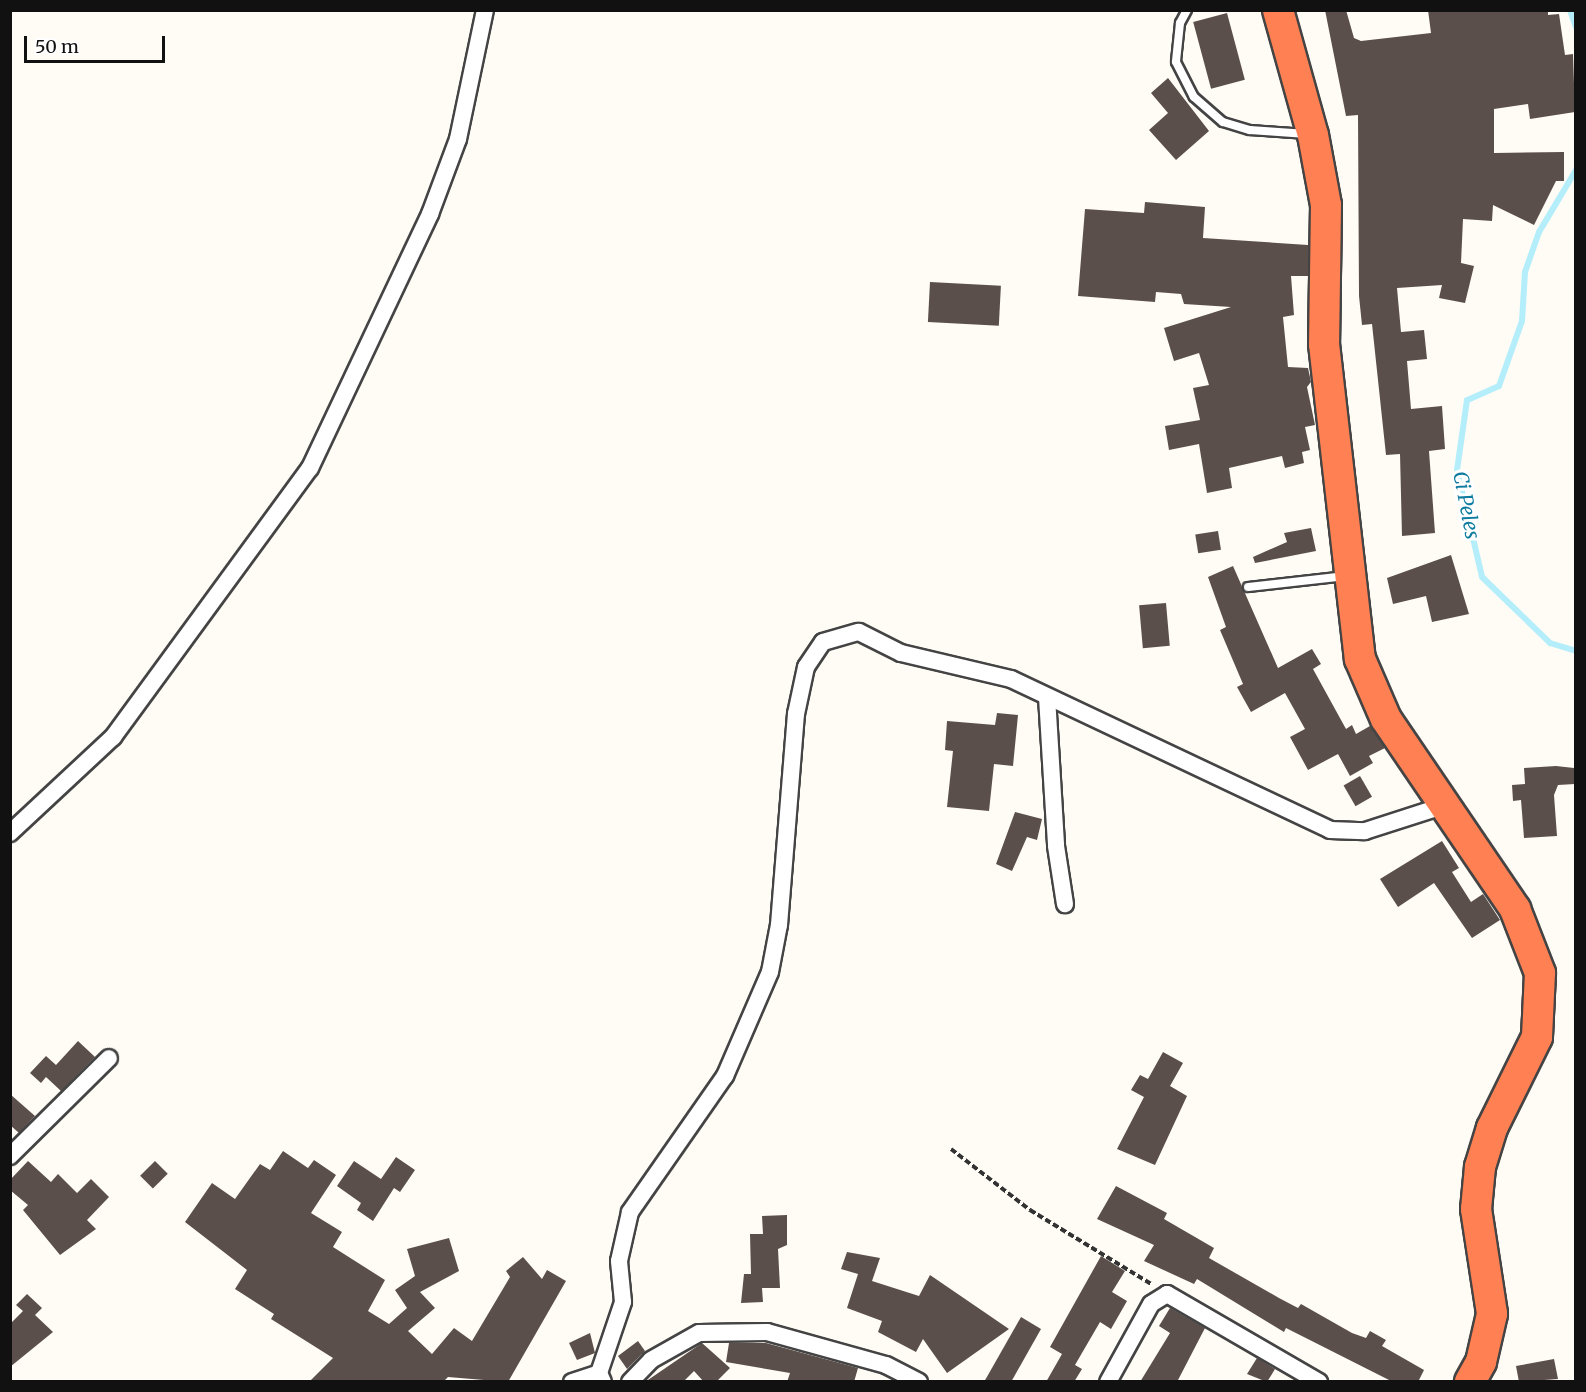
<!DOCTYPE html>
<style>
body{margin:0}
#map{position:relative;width:1586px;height:1392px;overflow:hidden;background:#fffbf5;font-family:Merriweather,serif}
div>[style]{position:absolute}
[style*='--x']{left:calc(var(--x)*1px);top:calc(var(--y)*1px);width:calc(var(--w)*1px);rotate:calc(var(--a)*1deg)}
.stream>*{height:6px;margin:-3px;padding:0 3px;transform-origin:3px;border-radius:3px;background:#b5eefb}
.building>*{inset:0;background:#5b4f4c;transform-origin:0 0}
.path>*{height:4px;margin-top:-2px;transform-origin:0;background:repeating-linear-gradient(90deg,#333 0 6px,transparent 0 9px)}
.roads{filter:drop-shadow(2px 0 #444) drop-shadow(-2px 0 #444) drop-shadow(0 2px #444) drop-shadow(0 -2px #444)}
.lane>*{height:8px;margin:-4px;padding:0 4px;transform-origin:4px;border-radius:4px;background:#fff}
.street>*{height:16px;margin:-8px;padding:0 8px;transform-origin:8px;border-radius:8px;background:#fff}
.highway>*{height:30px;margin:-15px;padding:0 15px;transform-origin:15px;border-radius:15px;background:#ff8153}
span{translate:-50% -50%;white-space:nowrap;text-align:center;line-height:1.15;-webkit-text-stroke:6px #fff;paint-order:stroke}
.water-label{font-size:20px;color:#0e7b9f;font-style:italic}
.frame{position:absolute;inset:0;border:12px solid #111;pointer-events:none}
.scale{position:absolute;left:24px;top:36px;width:141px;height:27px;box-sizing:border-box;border:3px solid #111;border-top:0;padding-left:8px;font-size:18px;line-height:21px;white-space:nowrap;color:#111;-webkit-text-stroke:4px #fff;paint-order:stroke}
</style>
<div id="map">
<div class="stream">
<i style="--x:1570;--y:10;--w:18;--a:71"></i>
<i style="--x:1576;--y:170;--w:72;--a:120.8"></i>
<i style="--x:1539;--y:232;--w:42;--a:109.3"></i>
<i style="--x:1525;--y:272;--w:49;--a:93.5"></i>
<i style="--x:1522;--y:321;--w:69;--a:109.5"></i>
<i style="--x:1499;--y:386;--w:35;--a:156"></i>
<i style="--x:1467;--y:400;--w:71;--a:98.1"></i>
<i style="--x:1457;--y:470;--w:110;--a:76.8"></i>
<i style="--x:1482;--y:577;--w:95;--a:44.1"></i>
<i style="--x:1550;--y:643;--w:27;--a:17"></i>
</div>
<div class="building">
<i style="clip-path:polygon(1325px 10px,1346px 10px,1354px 38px,1361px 41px,1431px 33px,1428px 10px,1548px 10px,1548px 15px,1559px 14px,1565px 55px,1573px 54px,1575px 112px,1530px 119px,1528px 104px,1494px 109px,1494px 153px,1564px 152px,1564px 181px,1556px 181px,1534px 225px,1493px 205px,1492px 221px,1463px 219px,1461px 263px,1474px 266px,1465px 303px,1439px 298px,1442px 285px,1397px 288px,1401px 332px,1424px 330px,1427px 359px,1407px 361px,1411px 409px,1442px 406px,1445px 449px,1429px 451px,1435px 533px,1402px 536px,1400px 454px,1386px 455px,1372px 324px,1362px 325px,1359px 296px,1358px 115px,1346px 116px)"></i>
<i style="left:1227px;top:13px;width:69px;height:35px;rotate:75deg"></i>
<i style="clip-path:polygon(1168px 78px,1209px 131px,1176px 160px,1149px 130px,1168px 113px,1151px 93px)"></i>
<i style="clip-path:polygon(1145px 202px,1205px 207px,1203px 238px,1308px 245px,1308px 276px,1291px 276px,1294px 315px,1283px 317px,1288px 367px,1308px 368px,1311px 382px,1307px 387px,1315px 425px,1305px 427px,1310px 450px,1302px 452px,1304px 463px,1285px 468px,1282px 456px,1229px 468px,1232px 488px,1207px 493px,1199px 444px,1169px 450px,1165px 426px,1200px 420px,1193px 388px,1209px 385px,1199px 353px,1174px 361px,1164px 328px,1231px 307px,1184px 304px,1181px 294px,1156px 292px,1155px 302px,1078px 296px,1085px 209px,1144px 213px)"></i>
<i style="left:930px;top:282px;width:71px;height:40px;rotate:3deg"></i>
<i style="clip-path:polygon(1311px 528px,1316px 551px,1255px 563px,1253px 557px,1287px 542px,1284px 533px)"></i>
<i style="left:1218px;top:531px;width:19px;height:23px;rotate:81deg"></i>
<i style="clip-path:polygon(1451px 555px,1469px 614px,1432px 622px,1426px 596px,1393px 604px,1387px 578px)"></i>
<i style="clip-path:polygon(1233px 566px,1278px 668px,1312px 649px,1321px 664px,1313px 669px,1346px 729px,1352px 725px,1356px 734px,1370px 726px,1385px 748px,1369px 756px,1373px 763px,1350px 776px,1338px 754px,1308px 770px,1290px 737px,1305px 729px,1285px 693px,1251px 712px,1237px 687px,1243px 684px,1220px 630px,1226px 627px,1208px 577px)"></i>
<i style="left:1166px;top:603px;width:43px;height:27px;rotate:85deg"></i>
<i style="clip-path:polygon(997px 713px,1018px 715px,1013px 766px,994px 764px,989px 811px,947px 807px,953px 751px,945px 750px,947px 721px,995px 725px)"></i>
<i style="clip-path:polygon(1556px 766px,1574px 768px,1575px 784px,1558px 785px,1554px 795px,1557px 836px,1524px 838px,1521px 800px,1513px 801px,1512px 785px,1525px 784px,1524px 768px)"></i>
<i style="left:1360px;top:776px;width:24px;height:19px;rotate:60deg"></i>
<i style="clip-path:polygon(1015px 812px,1042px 819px,1037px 840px,1027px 837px,1012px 871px,996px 864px)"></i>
<i style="clip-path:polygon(1442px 841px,1459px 868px,1452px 872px,1471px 902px,1483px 894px,1500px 920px,1472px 938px,1434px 883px,1398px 907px,1380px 879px)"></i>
<i style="clip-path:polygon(78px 1041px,95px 1057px,61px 1091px,46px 1077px,41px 1083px,30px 1073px,46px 1056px,56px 1065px)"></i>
<i style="clip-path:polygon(1163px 1052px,1183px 1063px,1170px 1086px,1187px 1096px,1155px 1165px,1117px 1149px,1144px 1097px,1131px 1090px,1140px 1075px,1148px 1079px)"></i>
<i style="clip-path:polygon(10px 1094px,35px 1116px,19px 1133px,10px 1125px)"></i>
<i style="clip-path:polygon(283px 1151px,308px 1168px,314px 1160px,336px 1175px,311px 1213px,342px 1232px,333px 1247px,385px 1280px,368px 1311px,389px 1324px,407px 1308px,395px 1290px,415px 1276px,407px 1249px,449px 1238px,459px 1271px,420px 1292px,435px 1308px,408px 1331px,432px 1354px,454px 1328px,472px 1341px,510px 1277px,506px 1271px,523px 1257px,542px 1279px,547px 1270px,566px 1281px,508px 1382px,448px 1377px,443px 1382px,309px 1382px,333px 1358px,271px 1319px,274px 1314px,235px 1289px,247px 1270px,185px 1222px,212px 1183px,235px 1199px,260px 1164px,270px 1170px)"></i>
<i style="clip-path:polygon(396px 1157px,415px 1170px,400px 1192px,394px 1188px,373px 1221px,357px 1210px,361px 1203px,337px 1186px,354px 1161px,381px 1179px)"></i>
<i style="clip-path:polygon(28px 1161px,51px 1182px,58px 1174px,77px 1193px,91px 1179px,109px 1197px,87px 1220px,96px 1229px,60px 1255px,23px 1210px,28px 1205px,10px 1190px,10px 1180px)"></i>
<i style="left:155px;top:1161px;width:18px;height:21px;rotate:45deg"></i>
<i style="clip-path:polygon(1116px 1186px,1167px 1213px,1164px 1219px,1214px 1248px,1209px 1258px,1279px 1298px,1298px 1308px,1301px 1304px,1352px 1333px,1366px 1338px,1370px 1331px,1386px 1340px,1382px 1346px,1424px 1370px,1418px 1382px,1393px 1382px,1286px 1328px,1284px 1332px,1197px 1279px,1194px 1284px,1144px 1261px,1154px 1245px,1097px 1219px)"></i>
<i style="clip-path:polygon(787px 1215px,787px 1245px,778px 1249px,780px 1288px,762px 1288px,763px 1302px,741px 1303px,744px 1274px,751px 1274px,750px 1234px,763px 1234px,762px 1216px)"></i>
<i style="clip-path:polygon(847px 1252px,880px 1258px,872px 1281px,919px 1296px,930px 1275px,1009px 1329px,947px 1373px,923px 1339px,916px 1352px,878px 1332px,882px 1321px,847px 1308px,858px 1274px,841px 1269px)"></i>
<i style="clip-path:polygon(1101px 1256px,1125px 1271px,1112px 1292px,1127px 1301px,1111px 1329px,1100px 1322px,1075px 1365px,1082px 1369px,1074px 1382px,1046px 1382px,1062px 1354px,1050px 1347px)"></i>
<i style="clip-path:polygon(27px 1294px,42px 1308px,35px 1315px,53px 1332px,10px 1367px,10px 1324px,23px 1311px,16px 1305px)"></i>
<i style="clip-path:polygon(1170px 1308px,1205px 1328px,1177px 1382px,1140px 1382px,1170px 1333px,1159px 1326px)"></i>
<i style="clip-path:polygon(1021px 1317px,1041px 1329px,1011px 1382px,984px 1382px)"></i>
<i style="clip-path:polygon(590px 1333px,595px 1353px,577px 1360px,569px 1343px)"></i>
<i style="clip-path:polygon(638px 1341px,645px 1351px,627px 1369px,618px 1356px)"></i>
<i style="clip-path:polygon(702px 1343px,730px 1368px,716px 1382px,704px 1382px,694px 1371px,683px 1382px,645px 1382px)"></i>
<i style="clip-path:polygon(729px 1343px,766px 1343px,858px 1368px,854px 1382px,787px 1382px,790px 1373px,726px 1362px)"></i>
<i style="clip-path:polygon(1257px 1358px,1275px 1369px,1267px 1382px,1247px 1374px)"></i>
<i style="clip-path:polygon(1554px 1359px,1558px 1379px,1519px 1382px,1516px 1366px)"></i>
</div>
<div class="path">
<i style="--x:951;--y:1149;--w:100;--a:37.7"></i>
<i style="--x:1030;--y:1210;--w:142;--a:31.4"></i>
</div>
<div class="roads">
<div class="lane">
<i style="--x:1187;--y:10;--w:15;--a:118"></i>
<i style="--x:1180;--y:23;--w:39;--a:96"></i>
<i style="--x:1176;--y:62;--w:39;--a:63"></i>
<i style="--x:1194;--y:97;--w:38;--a:41"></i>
<i style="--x:1223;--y:122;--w:28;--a:17"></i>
<i style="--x:1250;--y:130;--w:57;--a:4"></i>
<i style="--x:1248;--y:587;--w:99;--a:-6.4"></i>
</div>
<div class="street">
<i style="--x:1047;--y:697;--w:149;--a:86.5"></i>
<i style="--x:1056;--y:846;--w:59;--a:81.2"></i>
<i style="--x:10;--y:833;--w:141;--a:-43"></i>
<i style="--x:113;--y:737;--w:333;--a:-53.8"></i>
<i style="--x:310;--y:468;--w:281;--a:-64.7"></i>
<i style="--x:430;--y:214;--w:80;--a:-69.5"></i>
<i style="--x:458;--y:139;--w:132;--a:-78.2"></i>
<i style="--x:10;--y:1156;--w:139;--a:-44.7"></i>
<i style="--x:572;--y:1382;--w:28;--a:-18"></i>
<i style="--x:603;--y:1382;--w:10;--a:-114"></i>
<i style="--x:599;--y:1373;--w:75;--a:-71.3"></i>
<i style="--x:623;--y:1302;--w:41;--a:-95.6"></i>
<i style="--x:619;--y:1261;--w:50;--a:-77.3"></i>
<i style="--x:630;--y:1212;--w:166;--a:-55.1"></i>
<i style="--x:725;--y:1076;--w:113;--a:-66.6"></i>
<i style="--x:770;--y:972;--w:48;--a:-79.2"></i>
<i style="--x:779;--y:925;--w:212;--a:-85.4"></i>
<i style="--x:796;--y:714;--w:48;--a:-78"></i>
<i style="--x:806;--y:667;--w:30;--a:-56"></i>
<i style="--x:823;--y:642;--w:37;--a:-16"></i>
<i style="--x:859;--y:632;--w:47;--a:26.6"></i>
<i style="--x:901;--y:653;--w:113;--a:13.3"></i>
<i style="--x:1011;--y:679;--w:353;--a:25.3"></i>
<i style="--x:1330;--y:830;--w:35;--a:2"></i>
<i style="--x:1365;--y:831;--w:82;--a:-17.8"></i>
<i style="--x:630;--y:1382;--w:30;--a:-46"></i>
<i style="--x:651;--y:1360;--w:55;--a:-29.4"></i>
<i style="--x:699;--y:1333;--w:68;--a:-0.8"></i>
<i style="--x:767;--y:1332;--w:123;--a:15.5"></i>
<i style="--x:886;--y:1365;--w:37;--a:27"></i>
<i style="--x:1108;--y:1382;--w:89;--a:-61.1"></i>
<i style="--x:1151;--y:1304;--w:19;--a:-32"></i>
<i style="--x:1167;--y:1294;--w:176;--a:30.1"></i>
</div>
<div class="highway">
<i style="--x:1278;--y:10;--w:130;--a:74.4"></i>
<i style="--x:1313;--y:135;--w:71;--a:79.5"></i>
<i style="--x:1326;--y:205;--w:139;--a:90.8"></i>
<i style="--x:1324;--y:344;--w:317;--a:83.5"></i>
<i style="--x:1360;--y:659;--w:65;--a:66.6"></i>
<i style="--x:1386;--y:719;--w:230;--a:55.8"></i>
<i style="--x:1515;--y:909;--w:69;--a:68.7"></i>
<i style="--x:1540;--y:973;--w:64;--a:92.7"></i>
<i style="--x:1537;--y:1037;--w:102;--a:116.3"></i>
<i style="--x:1492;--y:1128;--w:41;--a:107.1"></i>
<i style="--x:1480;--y:1167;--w:42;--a:95.4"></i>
<i style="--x:1476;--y:1209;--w:106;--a:81.3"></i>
<i style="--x:1492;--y:1314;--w:49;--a:102.9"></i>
<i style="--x:1481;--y:1362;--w:23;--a:119"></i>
</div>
</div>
<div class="water-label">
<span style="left:1467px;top:505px;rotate:79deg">Ci Peles</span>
</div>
<div class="frame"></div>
<div class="scale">50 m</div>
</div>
